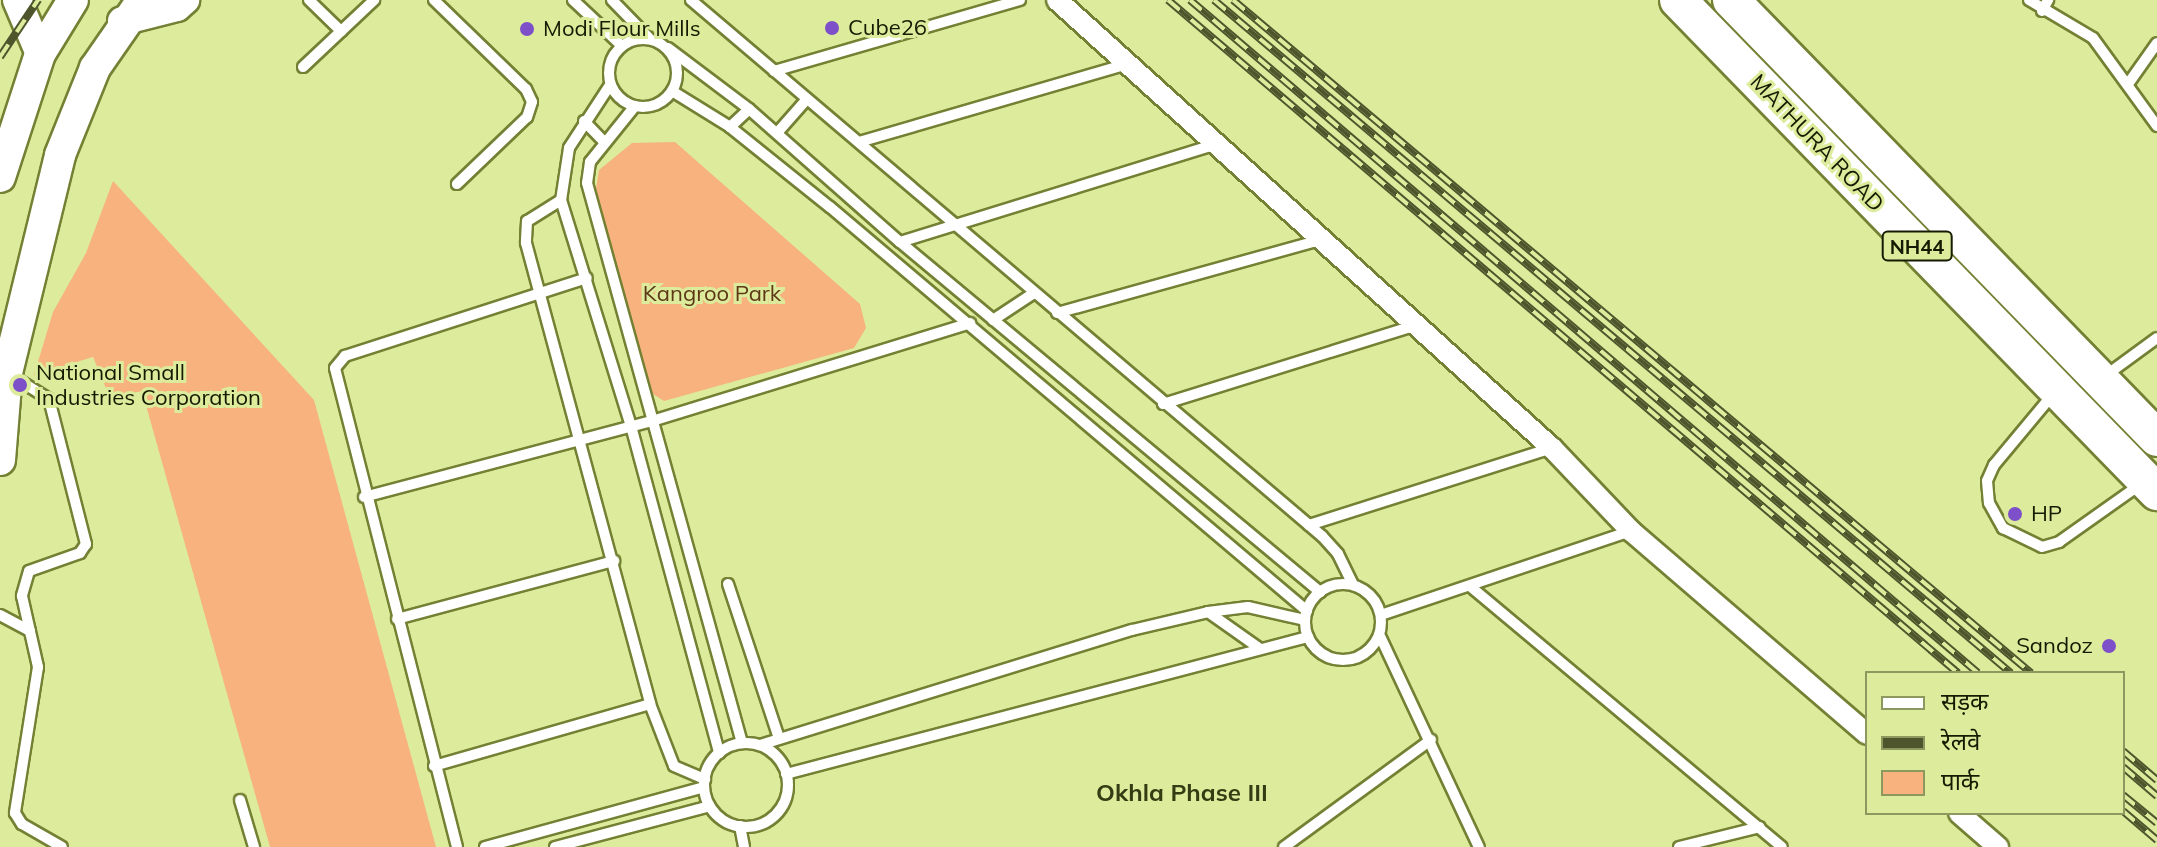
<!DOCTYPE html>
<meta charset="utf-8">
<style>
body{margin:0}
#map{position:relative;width:2157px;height:847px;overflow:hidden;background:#dcec9c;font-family:Mulish,"Noto Sans Devanagari",sans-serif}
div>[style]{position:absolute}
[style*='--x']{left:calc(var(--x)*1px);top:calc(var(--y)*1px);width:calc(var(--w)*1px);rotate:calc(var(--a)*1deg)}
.green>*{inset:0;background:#f7b27e}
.roads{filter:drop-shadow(2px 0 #748033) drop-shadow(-2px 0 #748033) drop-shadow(0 2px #748033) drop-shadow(0 -2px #748033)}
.lane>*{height:10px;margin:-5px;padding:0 5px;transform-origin:5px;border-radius:5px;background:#fff}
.lane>.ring{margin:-5px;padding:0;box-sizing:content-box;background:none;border:10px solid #fff;border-radius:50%}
.street>*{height:20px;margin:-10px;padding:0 10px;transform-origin:10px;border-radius:10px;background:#fff}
.secondary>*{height:28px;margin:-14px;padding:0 14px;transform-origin:14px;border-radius:14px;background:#fff}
.primary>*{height:30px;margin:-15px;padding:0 15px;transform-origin:15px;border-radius:15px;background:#fff}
.highway>*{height:36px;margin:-18px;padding:0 18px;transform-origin:18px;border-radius:18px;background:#fff}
.rail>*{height:8px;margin-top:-4px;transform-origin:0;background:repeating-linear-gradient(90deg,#dcec9c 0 15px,#4e552c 0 30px);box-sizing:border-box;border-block:2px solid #4e552c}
.dots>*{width:22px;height:22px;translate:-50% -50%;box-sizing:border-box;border:4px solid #dcec9c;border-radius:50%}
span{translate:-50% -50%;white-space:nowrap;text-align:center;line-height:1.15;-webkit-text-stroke:6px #dcec9c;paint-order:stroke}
.shield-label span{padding:2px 6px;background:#dcec9c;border:2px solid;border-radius:6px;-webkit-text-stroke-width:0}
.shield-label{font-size:20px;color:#161a00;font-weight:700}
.poi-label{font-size:22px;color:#161a00}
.left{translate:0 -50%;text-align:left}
.right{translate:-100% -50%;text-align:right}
.street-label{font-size:22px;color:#161a00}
.park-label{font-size:22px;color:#5e3717}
.neighbourhood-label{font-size:24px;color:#353c13;font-weight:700}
.legend{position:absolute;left:1865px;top:671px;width:260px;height:144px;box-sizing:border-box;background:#dcec9c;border:2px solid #8d985e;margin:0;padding:10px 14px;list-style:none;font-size:24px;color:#161a00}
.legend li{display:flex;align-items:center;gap:16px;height:40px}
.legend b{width:40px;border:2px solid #8d985e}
</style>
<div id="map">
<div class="green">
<i style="clip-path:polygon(675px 142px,860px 304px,866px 328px,854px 348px,664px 401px,645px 389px,595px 195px,599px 170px,632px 143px)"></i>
<i style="clip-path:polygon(113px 181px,314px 400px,436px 847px,270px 847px,142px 391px,110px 398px,93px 357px,34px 375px,53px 312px,86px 253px)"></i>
</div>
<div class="roads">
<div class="lane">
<i style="--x:309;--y:0;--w:45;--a:44.1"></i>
<i style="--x:434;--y:0;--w:128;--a:44.1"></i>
<i style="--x:526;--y:89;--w:14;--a:65"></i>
<i style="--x:532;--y:102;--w:16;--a:108"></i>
<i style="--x:527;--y:117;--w:97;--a:136.3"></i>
<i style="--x:573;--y:0;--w:66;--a:43.2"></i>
<i style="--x:612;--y:0;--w:53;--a:45.8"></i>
<i style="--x:691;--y:0;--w:828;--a:40.35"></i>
<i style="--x:1322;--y:536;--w:24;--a:48"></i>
<i style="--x:1338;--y:554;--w:34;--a:64"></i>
<i style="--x:2029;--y:0;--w:74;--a:30.7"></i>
<i style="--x:2093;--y:38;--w:109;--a:54"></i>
<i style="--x:2042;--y:11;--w:13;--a:-61"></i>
<i class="ring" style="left:609px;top:39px;width:58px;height:58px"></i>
<i style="--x:668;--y:48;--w:101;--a:37"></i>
<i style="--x:749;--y:109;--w:201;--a:41.4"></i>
<i style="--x:900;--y:242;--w:547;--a:39.81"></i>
<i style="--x:303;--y:67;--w:98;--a:-43.3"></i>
<i style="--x:774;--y:71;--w:256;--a:-16.1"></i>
<i style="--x:2128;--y:84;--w:50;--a:-54.7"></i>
<i style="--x:610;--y:85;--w:75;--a:123.1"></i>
<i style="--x:569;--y:148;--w:53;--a:98.7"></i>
<i style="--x:561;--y:200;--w:237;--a:72.8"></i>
<i style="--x:631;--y:426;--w:339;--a:74.9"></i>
<i style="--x:672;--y:91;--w:68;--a:31.8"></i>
<i style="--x:730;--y:127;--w:128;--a:38.7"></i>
<i style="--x:830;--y:207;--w:625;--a:40.26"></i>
<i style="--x:635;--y:106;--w:72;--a:128.8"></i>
<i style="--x:590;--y:162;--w:21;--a:98"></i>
<i style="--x:587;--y:183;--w:581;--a:74.53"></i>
<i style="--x:584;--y:121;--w:29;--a:46"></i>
<i style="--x:730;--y:127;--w:26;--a:-43"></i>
<i style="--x:777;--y:133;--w:45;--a:-48.6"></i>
<i style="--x:859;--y:142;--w:279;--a:-16.2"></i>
<i style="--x:561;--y:200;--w:40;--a:148"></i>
<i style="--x:527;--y:221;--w:22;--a:93"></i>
<i style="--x:526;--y:243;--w:477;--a:74.9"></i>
<i style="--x:650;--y:704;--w:66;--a:68.8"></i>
<i style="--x:674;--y:766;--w:34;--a:23"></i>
<i style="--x:900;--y:242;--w:331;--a:-17.2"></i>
<i style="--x:1057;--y:313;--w:274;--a:-15.5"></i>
<i style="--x:993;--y:320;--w:49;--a:-33.4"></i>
<i style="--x:9;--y:374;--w:47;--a:32"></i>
<i style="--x:49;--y:399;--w:150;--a:75.7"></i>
<i style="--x:86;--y:544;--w:11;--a:124"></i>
<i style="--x:80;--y:553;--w:54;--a:160.6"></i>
<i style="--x:29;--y:571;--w:26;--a:106"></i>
<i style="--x:22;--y:596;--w:73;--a:77.3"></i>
<i style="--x:38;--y:667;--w:148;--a:99"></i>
<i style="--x:15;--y:813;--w:13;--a:58"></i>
<i style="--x:22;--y:824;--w:46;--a:29.9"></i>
<i style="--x:2105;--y:376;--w:64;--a:-36.2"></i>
<i style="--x:2054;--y:393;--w:94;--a:129.8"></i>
<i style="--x:1994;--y:465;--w:17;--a:114"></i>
<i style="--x:1987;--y:481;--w:22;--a:85"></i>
<i style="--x:1989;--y:503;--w:29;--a:61"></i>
<i style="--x:2003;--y:528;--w:43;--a:26"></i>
<i style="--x:2042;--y:547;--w:18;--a:-16"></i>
<i style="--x:2059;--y:542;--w:100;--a:-35.3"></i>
<i style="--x:1163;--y:404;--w:266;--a:-17.3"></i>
<i style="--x:364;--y:497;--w:298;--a:-14.8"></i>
<i style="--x:652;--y:421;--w:333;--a:-17.1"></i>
<i style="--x:1309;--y:525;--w:255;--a:-17.6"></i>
<i class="ring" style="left:1305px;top:584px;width:66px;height:66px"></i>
<i style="--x:728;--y:584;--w:162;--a:71.7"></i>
<i style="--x:1471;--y:587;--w:405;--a:39.9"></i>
<i style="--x:1208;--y:612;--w:62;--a:35.2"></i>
<i style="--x:0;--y:615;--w:34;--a:28"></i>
<i style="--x:1381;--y:615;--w:264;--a:-18.6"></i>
<i style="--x:397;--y:619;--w:225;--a:-15"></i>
<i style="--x:1380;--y:636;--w:233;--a:64.9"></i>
<i class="ring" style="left:704px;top:743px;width:74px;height:74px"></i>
<i style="--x:760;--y:745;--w:389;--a:-17.2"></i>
<i style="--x:1132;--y:630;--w:78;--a:-13.3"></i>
<i style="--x:1208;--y:612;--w:40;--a:-7.1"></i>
<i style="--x:1248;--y:607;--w:58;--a:12.8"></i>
<i style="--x:434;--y:766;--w:225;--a:-16"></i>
<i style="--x:786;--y:774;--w:540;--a:-14.71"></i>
<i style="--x:240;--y:800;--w:49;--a:73.4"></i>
<i style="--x:740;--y:826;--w:21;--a:79"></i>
<i style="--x:457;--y:847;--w:494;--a:-104.3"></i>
<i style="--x:335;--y:368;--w:16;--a:-50"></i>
<i style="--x:345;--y:356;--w:254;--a:-17.9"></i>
<i style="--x:485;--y:847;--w:227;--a:-15.3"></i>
<i style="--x:555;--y:847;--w:160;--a:-14.8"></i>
<i style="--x:1284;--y:847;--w:182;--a:-36.1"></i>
<i style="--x:1679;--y:847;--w:83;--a:-13.9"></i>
</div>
<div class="street">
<i style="--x:1057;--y:0;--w:668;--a:42.15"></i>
<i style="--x:1552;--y:448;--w:115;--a:46.4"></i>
<i style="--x:1631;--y:531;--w:311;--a:40.7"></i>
<i style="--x:1959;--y:813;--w:52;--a:41.1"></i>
</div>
<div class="secondary">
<i style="--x:17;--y:0;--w:59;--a:66.9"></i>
<i style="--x:122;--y:21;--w:57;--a:-14.3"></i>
<i style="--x:177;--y:7;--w:11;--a:-41"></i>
</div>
<div class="primary">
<i style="--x:0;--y:177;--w:129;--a:-72"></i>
<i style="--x:40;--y:54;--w:63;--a:-58.6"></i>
<i style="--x:0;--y:460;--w:87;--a:-85.4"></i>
<i style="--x:7;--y:373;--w:224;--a:-76.3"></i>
<i style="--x:60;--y:155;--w:94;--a:-68.1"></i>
<i style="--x:95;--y:68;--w:83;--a:-55.3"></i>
</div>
<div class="highway">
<i style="--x:1678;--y:0;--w:687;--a:45.77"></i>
<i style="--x:1731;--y:0;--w:611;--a:45.8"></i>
</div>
</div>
<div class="rail">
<i style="--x:1168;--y:0;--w:1038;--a:40.43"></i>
<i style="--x:1190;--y:0;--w:1036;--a:40.5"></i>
<i style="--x:1214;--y:0;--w:1043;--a:40.18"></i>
<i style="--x:1233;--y:0;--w:1044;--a:40.14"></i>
<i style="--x:0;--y:57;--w:69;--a:-56.3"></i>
<i style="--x:2123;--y:751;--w:45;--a:40.5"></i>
<i style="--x:2123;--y:767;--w:45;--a:40.5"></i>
<i style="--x:2123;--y:795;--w:44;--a:39.5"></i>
<i style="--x:2123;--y:811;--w:45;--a:40.5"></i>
</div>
<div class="dots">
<i style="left:832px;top:28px;background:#7d4fc8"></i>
<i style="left:527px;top:29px;background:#7d4fc8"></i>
<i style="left:20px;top:385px;background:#7d4fc8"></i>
<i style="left:2015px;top:514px;background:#7d4fc8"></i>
<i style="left:2109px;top:646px;background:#7d4fc8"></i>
</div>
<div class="shield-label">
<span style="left:1917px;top:246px">NH44</span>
</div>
<div class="poi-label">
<span class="left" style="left:848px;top:28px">Cube26</span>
<span class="left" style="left:543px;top:29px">Modi Flour Mills</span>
<span class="left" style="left:36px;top:385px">National Small<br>Industries Corporation</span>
<span class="left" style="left:2031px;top:514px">HP</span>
<span class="right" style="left:2093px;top:646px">Sandoz</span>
</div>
<div class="street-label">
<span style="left:1817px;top:143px;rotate:46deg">MATHURA ROAD</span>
</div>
<div class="park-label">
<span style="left:712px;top:294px">Kangroo Park</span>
</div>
<div class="neighbourhood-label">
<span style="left:1182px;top:793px">Okhla Phase III</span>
</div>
<ul class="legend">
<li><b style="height:10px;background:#fff"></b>सड़क</li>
<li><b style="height:10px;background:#4e552c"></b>रेलवे</li>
<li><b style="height:22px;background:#f7b27e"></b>पार्क</li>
</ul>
</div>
